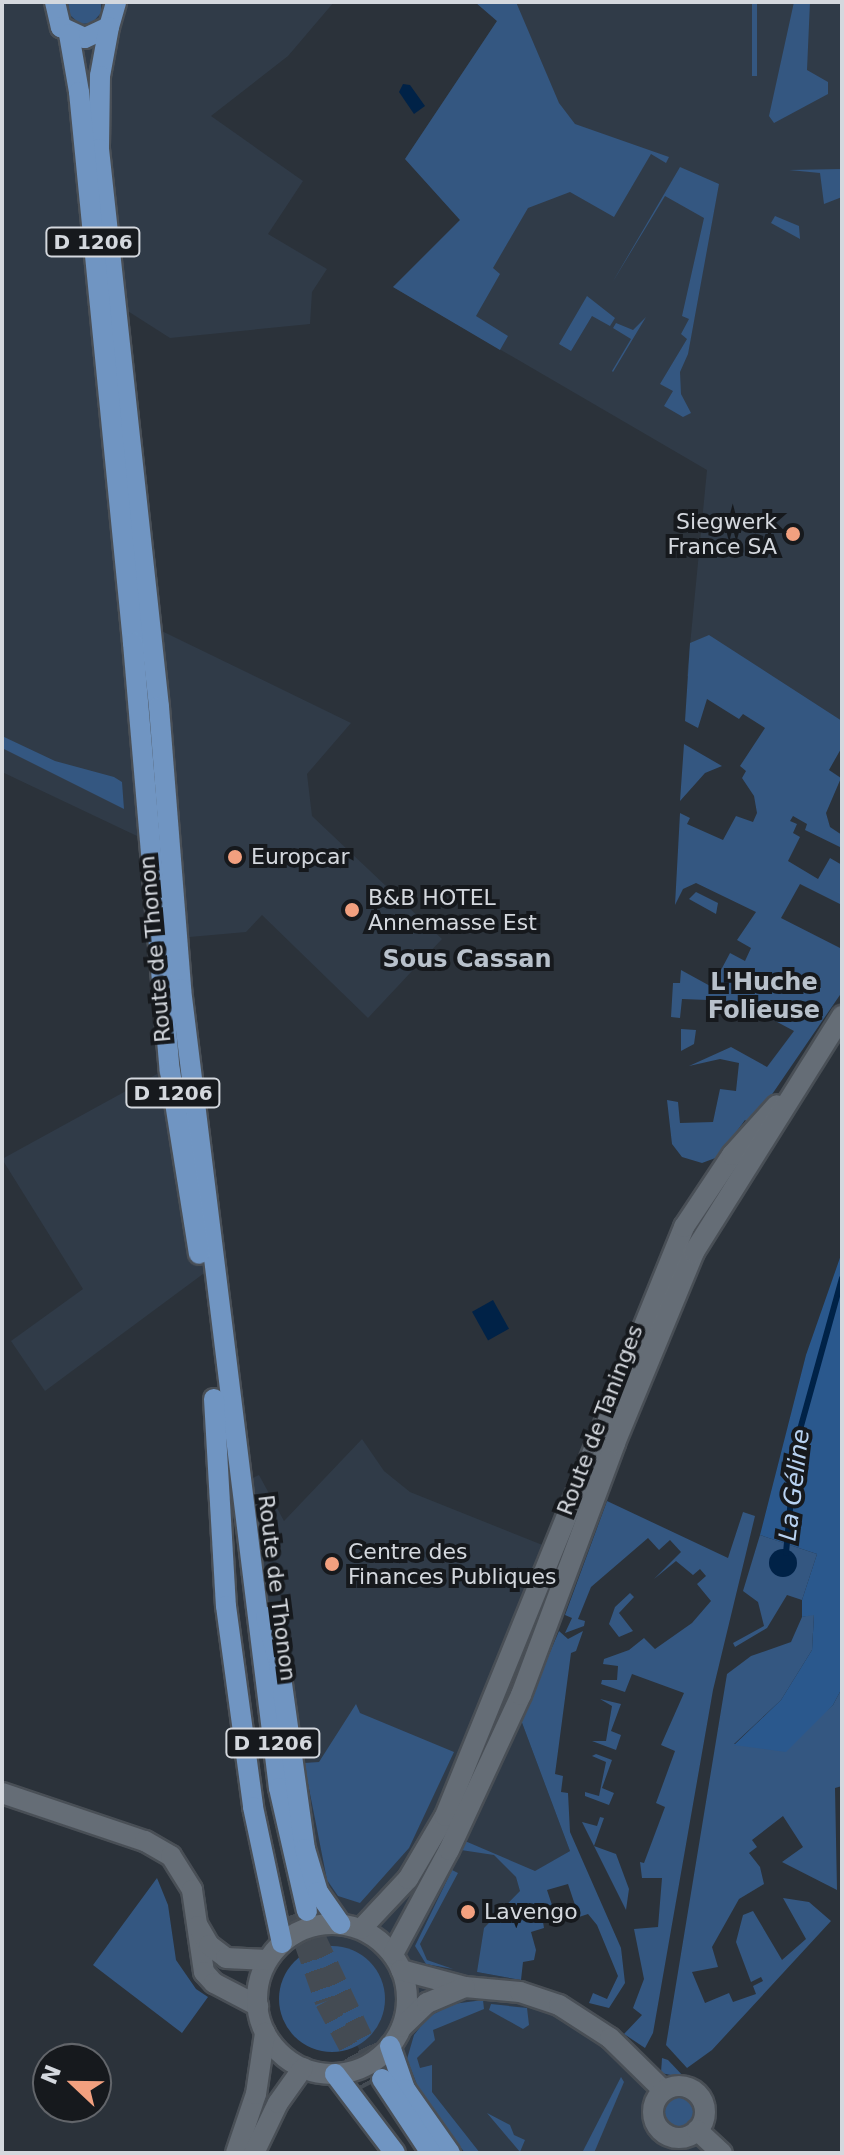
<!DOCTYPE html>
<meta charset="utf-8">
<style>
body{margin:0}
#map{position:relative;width:844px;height:2155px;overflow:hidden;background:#2b323a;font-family:"DejaVu Sans",sans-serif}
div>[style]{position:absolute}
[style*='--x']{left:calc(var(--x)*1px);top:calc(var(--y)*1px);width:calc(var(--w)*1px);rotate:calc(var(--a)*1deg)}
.built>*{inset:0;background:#303b48}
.green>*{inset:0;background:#345781;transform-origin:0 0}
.round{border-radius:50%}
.forest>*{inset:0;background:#2a588d}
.water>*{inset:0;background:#002247;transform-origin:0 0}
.stream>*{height:6px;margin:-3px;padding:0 3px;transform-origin:3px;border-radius:3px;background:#002247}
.primary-tunnel>*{height:20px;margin-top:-10px;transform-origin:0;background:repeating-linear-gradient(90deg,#444b53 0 20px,transparent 0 30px)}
.roads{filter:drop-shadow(2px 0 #494f56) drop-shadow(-2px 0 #494f56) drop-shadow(0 2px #494f56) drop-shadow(0 -2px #494f56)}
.secondary>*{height:20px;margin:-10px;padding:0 10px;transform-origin:10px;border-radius:10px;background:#656d76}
.secondary>.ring{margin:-10px;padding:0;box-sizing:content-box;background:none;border:20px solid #656d76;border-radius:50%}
.primary>*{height:20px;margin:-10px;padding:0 10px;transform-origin:10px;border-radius:10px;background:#7095c2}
.dots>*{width:22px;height:22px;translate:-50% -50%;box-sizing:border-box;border:4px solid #16191d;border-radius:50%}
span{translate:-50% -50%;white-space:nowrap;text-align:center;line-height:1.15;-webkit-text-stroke:8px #16191d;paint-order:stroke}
.shield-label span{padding:2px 6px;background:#16191d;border:2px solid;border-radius:6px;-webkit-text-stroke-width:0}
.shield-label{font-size:20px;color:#d4d8de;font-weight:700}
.poi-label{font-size:22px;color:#d4d8de}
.right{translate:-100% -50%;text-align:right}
.left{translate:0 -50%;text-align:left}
.street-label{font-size:22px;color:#d4d8de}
.neighbourhood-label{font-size:24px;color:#b8c1cb;font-weight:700}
.water-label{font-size:24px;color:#b8d2f1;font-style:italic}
.frame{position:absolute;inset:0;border:4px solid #d4d8de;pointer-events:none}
.north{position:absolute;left:32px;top:2043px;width:80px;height:80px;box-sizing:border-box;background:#16191d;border:2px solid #62656a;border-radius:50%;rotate:292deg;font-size:22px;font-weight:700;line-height:32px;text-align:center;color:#d4d8de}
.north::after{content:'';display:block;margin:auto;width:28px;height:36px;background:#f2a07f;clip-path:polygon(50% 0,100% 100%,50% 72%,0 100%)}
</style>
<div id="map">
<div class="built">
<i style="clip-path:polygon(2px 2px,334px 2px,288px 56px,211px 116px,303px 181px,268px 234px,327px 269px,312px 292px,310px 324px,170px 338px,123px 308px,137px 619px,351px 723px,307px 774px,312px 816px,442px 939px,368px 1018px,262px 915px,246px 932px,167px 939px,156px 845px,2px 772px)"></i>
<i style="clip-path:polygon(475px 2px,842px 2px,842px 747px,828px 770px,687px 676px,707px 470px,393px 287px,460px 220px,405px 159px,497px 21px)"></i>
<i style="clip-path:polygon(177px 1063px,207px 1271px,45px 1391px,11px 1341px,83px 1289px,2px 1159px)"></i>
<i style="clip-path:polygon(362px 1439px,384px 1471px,410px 1492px,545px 1546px,480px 1710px,521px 1720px,570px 1851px,536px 1871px,477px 1972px,521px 1980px,521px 1992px,610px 2038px,697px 2130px,703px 2153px,422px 2153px,389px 2107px,334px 2001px,282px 1851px,233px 1487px,259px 1475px,284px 1521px)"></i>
</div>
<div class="green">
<i style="clip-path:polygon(68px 2px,101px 2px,101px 13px,92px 23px,80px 24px,70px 15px)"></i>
<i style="clip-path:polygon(475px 2px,516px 2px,559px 103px,575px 124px,669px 157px,666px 163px,651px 154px,614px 217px,570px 192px,528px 208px,493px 268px,500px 274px,476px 316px,508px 336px,500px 350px,393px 287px,460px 220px,405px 159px,497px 21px)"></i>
<i style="left:752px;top:2px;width:5px;height:74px"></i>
<i style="clip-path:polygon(794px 2px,810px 2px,807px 70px,828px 82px,828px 94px,774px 123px,769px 116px)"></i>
<i style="clip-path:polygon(680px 167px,719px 184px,688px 354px,680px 372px,681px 394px,691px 413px,683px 417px,664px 406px,673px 391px,660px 384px,687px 339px,681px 334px,689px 319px,682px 316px,704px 218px,665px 196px,612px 283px)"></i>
<i style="clip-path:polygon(842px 169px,842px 197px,824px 204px,820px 173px,789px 170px)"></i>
<i style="clip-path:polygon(775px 216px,799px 226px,800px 239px,771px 223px)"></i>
<i style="clip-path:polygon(587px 296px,615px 318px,610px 326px,592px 316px,571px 351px,559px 344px)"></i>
<i style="clip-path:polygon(646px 317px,613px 372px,612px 371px,631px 339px,613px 328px,616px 323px,633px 330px)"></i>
<i style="clip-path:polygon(709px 635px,842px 721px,842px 747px,829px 770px,841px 778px,826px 813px,830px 827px,842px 835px,842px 848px,805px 830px,807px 824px,793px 816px,790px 821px,797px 824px,793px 833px,800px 837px,788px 861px,818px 879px,830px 858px,842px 865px,842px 905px,800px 884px,781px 918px,842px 949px,842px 992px,751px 1125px,745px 1120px,718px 1157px,702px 1163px,682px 1157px,672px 1144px,667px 1100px,678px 1102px,680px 1123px,713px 1122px,720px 1089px,736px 1091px,739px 1063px,720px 1059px,689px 1066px,731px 1047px,767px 1067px,794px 1031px,751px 1008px,708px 1006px,708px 1000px,682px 999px,680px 1018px,671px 1017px,673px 983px,680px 983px,681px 970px,712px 987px,730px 953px,745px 961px,751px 948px,737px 940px,756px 912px,696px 883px,683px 889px,675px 905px,680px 813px,690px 818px,687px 824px,723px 840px,736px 816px,753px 822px,757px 813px,754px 796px,742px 778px,746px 771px,740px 766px,765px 728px,743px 714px,739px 719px,707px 699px,698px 728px,685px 721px,690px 643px)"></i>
<i style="clip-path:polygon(2px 736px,55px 761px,114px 777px,122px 782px,124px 809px,2px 748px)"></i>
<i style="clip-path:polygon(684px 744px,722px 766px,705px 773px,680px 801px)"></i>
<i style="clip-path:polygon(696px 892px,718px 903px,716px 914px,689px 899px)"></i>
<i style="clip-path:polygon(681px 1029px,696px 1030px,694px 1044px,681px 1051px)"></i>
<i style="clip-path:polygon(607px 1501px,728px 1558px,743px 1512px,755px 1516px,713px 1690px,653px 2033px,645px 2048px,624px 2034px,642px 2015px,633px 2008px,644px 1979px,634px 1929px,658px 1927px,662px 1878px,642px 1878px,640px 1862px,644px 1863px,665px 1807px,656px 1803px,675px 1751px,661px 1745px,684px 1693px,632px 1674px,625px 1692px,601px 1684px,602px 1680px,617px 1680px,618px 1666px,603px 1664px,604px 1659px,629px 1650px,644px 1638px,655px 1649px,692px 1623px,711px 1601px,697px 1584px,706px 1576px,700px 1569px,693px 1575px,676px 1561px,654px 1579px,681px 1552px,670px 1540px,659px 1550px,648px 1538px,591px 1587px,578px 1619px,585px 1621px,584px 1626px,565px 1633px,572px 1618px,565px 1615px)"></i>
<i style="clip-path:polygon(760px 1535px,817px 1554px,802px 1600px,787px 1595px,767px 1628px,735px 1647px,733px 1643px,764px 1626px,758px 1602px,743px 1591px)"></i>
<i style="clip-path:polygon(630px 1593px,634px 1597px,619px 1613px,633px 1631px,619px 1637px,609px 1624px,615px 1607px)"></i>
<i style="clip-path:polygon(814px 1614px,812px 1650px,781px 1700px,734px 1744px,790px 1743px,833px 1705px,842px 1688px,842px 1786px,835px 1788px,837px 1890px,782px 1862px,803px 1847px,783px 1816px,752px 1840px,757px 1847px,749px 1853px,760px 1867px,764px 1884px,739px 1899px,712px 1947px,718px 1967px,692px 1972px,705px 2003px,729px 1993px,733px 2002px,756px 1994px,753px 1986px,763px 1981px,761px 1977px,751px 1982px,736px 1942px,743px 1915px,753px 1911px,782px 1960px,806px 1939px,783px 1898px,809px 1902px,831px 1921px,712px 2050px,687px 2068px,666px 2045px,727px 1674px,751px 1656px,791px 1642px,802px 1617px)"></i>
<i style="clip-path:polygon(559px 1631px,568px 1639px,583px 1631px,576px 1651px,571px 1653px,555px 1774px,563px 1776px,561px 1792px,568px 1793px,570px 1832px,621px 1948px,625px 1983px,609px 2008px,589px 2003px,593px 1993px,607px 1999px,618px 1976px,597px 1925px,588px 1914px,579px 1917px,568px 1884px,547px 1890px,553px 1908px,542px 1916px,544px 1928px,531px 1932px,536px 1950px,534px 1960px,523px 1962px,521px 1980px,477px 1972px,484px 1928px,520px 1891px,516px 1877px,494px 1855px,461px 1850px,465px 1841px,535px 1871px,570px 1851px,521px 1720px)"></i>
<i style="clip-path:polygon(600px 1699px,621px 1704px,611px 1731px,621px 1735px,616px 1750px,592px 1741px,606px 1741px,612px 1706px)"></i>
<i style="clip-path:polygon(356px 1704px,360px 1713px,454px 1752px,409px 1848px,360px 1903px,338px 1896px,327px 1880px,304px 1763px,319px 1762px)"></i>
<i style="clip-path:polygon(596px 1754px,612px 1760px,602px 1788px,614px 1793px,609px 1805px,585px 1796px,585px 1792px,599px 1796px,606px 1762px,592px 1756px)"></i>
<i style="clip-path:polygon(600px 1817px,604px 1818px,594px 1846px,616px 1854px,629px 1889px,626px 1910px,582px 1822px,597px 1826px)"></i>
<i style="clip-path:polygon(452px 1870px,458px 1873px,420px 1944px,427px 1960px,453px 1969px,426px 1964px,415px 1946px)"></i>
<i style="clip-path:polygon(157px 1878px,168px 1905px,176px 1960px,196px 1989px,208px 1997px,182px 2033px,93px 1965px)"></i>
<i class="round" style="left:279px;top:1946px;width:106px;height:106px"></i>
<i style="clip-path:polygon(483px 2000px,484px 2009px,433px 2030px,435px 2040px,417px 2058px,420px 2068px,432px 2065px,432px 2092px,480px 2153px,465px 2153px,421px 2095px,407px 2059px,414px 2035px,428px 2017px,453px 2004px)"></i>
<i style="clip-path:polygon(491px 2004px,527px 2008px,529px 2025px,523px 2029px,489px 2010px)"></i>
<i style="clip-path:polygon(662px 2058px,668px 2060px,685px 2078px,661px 2073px)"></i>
<i style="clip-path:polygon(621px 2077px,624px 2082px,594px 2153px,582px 2153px)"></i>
<i class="round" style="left:662px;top:2095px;width:34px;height:34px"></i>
<i style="clip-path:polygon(487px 2113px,510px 2125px,514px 2135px,525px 2140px,520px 2152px)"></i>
</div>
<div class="forest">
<i style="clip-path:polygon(842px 1252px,842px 1688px,833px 1705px,786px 1752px,734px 1745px,781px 1700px,812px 1650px,814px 1615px,802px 1617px,802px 1600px,817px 1554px,760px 1535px,806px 1355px)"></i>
</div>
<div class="water">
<i style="clip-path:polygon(403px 84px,410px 85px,425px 106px,414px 114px,399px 92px)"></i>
<i style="left:493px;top:1300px;width:33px;height:24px;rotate:61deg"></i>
<i class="round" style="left:769px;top:1549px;width:28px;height:28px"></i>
</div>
<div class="stream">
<i style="--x:786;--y:1553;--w:109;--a:-84.8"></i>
<i style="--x:796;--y:1444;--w:172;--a:-74.5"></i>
</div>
<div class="primary-tunnel">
<i style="--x:294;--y:1914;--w:93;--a:70.6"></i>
<i style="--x:325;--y:2002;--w:94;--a:62.1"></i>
<i style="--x:316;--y:1938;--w:156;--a:64.9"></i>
</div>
<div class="roads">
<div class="secondary">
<i style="--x:2;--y:1793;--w:151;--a:18.6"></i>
<i style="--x:145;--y:1841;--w:30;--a:30"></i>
<i style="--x:171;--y:1856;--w:40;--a:58"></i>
<i style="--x:192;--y:1890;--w:83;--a:81.7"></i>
<i style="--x:204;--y:1972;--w:15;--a:48"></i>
<i style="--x:214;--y:1983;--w:50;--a:27.6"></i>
<i class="ring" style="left:257px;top:1924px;width:130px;height:130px"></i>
<i style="--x:198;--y:1926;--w:22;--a:60"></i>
<i style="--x:209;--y:1945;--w:21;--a:37"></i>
<i style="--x:226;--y:1958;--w:41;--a:2.8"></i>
<i style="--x:361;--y:1929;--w:69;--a:-46.8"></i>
<i style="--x:408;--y:1879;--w:73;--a:-59.6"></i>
<i style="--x:445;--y:1816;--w:636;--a:-67.91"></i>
<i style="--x:684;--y:1227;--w:87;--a:-56.3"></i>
<i style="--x:732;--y:1155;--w:67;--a:-48"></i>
<i style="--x:393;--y:1954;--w:118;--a:-61.7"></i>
<i style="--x:449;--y:1850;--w:171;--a:-65.1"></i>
<i style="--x:521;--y:1695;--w:269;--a:-69.5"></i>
<i style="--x:615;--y:1443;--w:207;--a:-67.5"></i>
<i style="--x:694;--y:1252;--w:279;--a:-57.9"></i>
<i style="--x:401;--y:1970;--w:66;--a:14.9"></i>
<i style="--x:465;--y:1987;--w:55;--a:5.2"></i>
<i style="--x:520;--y:1992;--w:41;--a:18.4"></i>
<i style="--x:559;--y:2005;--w:61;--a:32.9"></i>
<i style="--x:610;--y:2038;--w:74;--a:44.5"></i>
<i style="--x:402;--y:2027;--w:35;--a:-44"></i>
<i style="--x:427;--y:2003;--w:41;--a:-22.8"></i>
<i class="ring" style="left:653px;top:2086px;width:32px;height:32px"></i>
<i style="--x:697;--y:2130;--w:34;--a:43"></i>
<i style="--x:236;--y:2153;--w:62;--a:-71.3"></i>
<i style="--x:256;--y:2094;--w:62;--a:-81.6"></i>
<i style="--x:254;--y:2153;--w:55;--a:-64.4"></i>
<i style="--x:278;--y:2103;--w:43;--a:-54.5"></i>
</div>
<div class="primary">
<i style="--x:55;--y:2;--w:26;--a:77"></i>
<i style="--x:61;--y:27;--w:26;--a:25"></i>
<i style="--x:85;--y:38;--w:26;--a:-25"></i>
<i style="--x:109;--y:27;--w:26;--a:-74"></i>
<i style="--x:109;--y:27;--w:50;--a:100.4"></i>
<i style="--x:100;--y:76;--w:73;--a:90.8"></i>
<i style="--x:99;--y:149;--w:561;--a:83.86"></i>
<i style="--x:159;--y:707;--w:283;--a:85.5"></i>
<i style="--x:181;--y:989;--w:805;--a:83.01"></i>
<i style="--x:279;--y:1788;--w:126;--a:77.2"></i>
<i style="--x:69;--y:34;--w:59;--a:80.2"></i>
<i style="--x:79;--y:92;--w:554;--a:84.4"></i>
<i style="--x:133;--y:643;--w:430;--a:85.1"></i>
<i style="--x:170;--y:1071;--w:185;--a:81"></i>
<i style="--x:214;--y:1399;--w:207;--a:86.7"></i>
<i style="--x:226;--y:1606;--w:203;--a:82.3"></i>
<i style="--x:253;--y:1807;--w:139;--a:78"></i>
<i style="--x:266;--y:1617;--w:47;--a:73.9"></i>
<i style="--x:279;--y:1662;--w:189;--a:82.1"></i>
<i style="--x:305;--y:1849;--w:45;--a:73.2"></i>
<i style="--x:318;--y:1892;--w:39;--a:55"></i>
<i style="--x:390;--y:2046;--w:46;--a:70.8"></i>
<i style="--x:405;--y:2089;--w:78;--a:54.9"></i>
<i style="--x:335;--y:2074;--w:99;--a:52.8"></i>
<i style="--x:382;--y:2079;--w:89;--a:56.5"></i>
</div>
</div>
<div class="dots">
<i style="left:793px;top:534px;background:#f2a07f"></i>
<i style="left:235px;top:857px;background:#f2a07f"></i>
<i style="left:352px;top:910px;background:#f2a07f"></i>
<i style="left:332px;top:1564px;background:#f2a07f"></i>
<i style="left:468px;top:1912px;background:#f2a07f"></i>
</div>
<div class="shield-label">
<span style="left:93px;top:242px">D 1206</span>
<span style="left:173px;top:1093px">D 1206</span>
<span style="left:273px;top:1743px">D 1206</span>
</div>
<div class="poi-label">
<span class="right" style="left:777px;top:534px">Siegwerk<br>France SA</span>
<span class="left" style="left:251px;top:857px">Europcar</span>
<span class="left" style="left:368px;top:910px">B&amp;B HOTEL<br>Annemasse Est</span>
<span class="left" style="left:348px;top:1564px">Centre des<br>Finances Publiques</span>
<span class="left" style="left:484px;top:1912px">Lavengo</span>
</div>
<div class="street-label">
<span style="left:155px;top:949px;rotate:-95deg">Route de Thonon</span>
<span style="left:600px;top:1420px;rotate:-69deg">Route de Taninges</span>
<span style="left:277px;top:1588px;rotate:83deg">Route de Thonon</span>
</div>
<div class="neighbourhood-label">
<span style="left:467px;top:960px">Sous Cassan</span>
<span style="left:764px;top:997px">L'Huche<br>Folieuse</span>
</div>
<div class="water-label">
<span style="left:795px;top:1485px;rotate:-83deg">La Géline</span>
</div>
<div class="frame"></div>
<div class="north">N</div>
</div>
